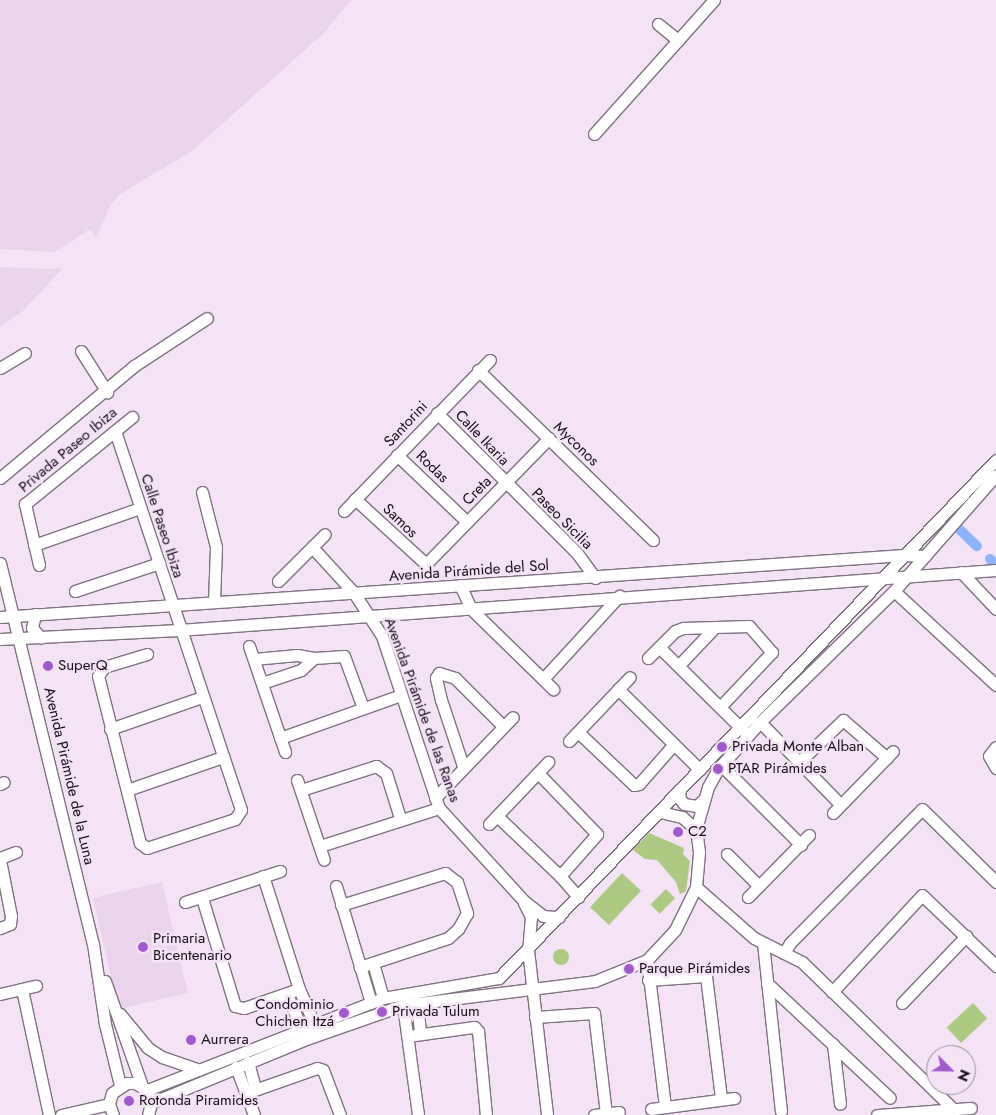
<!DOCTYPE html>
<meta charset="utf-8">
<style>
body{margin:0}
#map{position:relative;width:996px;height:1115px;overflow:hidden;background:#f3e3f5;font-family:Jost,sans-serif}
div>[style]{position:absolute}
[style*='--x']{left:calc(var(--x)*1px);top:calc(var(--y)*1px);width:calc(var(--w)*1px);rotate:calc(var(--a)*1deg)}
.built>*{inset:0;background:#ead4ec;transform-origin:0 0}
.green>*{inset:0;background:#adca82;transform-origin:0 0}
.round{border-radius:50%}
.canal>*{height:10px;margin:-5px;padding:0 5px;transform-origin:5px;border-radius:5px;background:#8db3fc}
.roads{filter:drop-shadow(1px 0 #807182) drop-shadow(-1px 0 #807182) drop-shadow(0 1px #807182) drop-shadow(0 -1px #807182)}
.minor>*{height:11px;margin:-5.5px;padding:0 5.5px;transform-origin:5.5px;border-radius:5.5px;background:#fff}
.dots>*{width:14px;height:14px;translate:-50% -50%;box-sizing:border-box;border:2px solid #f3e3f5;border-radius:50%}
span{translate:-50% -50%;white-space:nowrap;text-align:center;line-height:1.15;-webkit-text-stroke:5px #f3e3f5;paint-order:stroke}
.street-label{font-size:15px;color:#140f15}
.poi-label{font-size:15px;color:#140f15}
.left{translate:0 -50%;text-align:left}
.right{translate:-100% -50%;text-align:right}
.north{position:absolute;left:926px;top:1045px;width:50px;height:50px;box-sizing:border-box;background:#f3e3f5;border:1px solid #9a8e9b;border-radius:50%;rotate:113deg;font-size:14px;font-weight:700;line-height:20px;text-align:center;color:#140f15}
.north::after{content:'';display:block;margin:auto;width:18px;height:22px;background:#a15ace;clip-path:polygon(50% 0,100% 100%,50% 72%,0 100%)}
</style>
<div id="map">
<div class="built">
<i style="clip-path:polygon(0 0,351px 0,324px 33px,192px 151px,120px 194px,111px 204px,96px 238px,90px 229px,55px 252px,0 249px)"></i>
<i style="clip-path:polygon(0 267px,47px 269px,63px 268px,23px 311px,0 327px)"></i>
<i style="left:162px;top:882px;width:114px;height:71px;rotate:77deg"></i>
</div>
<div class="green">
<i style="clip-path:polygon(649px 833px,684px 848px,683px 854px,690px 861px,686px 891px,680px 894px,676px 882px,657px 860px,645px 859px,633px 850px)"></i>
<i style="left:622px;top:873px;width:26px;height:47px;rotate:43deg"></i>
<i style="left:666px;top:889px;width:13px;height:22px;rotate:45deg"></i>
<i class="round" style="left:553px;top:949px;width:16px;height:16px"></i>
<i style="left:973px;top:1003px;width:21px;height:36px;rotate:47deg"></i>
</div>
<div class="canal">
<i style="--x:956;--y:526;--w:29;--a:44"></i>
<i style="--x:990;--y:559;--w:8;--a:40"></i>
</div>
<div class="roads">
<div class="minor">
<i style="--x:658;--y:24;--w:26;--a:39"></i>
<i style="--x:594;--y:134;--w:180;--a:-48.2"></i>
<i style="--x:81;--y:351;--w:49;--a:57.6"></i>
<i style="--x:0;--y:368;--w:29;--a:-31"></i>
<i style="--x:478;--y:370;--w:244;--a:44.2"></i>
<i style="--x:437;--y:413;--w:198;--a:45"></i>
<i style="--x:577;--y:553;--w:31;--a:54"></i>
<i style="--x:115;--y:431;--w:399;--a:71.6"></i>
<i style="--x:241;--y:810;--w:11;--a:124"></i>
<i style="--x:235;--y:819;--w:93;--a:161.8"></i>
<i style="--x:147;--y:848;--w:9;--a:-144"></i>
<i style="--x:140;--y:843;--w:172;--a:-104.1"></i>
<i style="--x:98;--y:676;--w:11;--a:-56"></i>
<i style="--x:104;--y:667;--w:45;--a:-16.8"></i>
<i style="--x:397;--y:455;--w:97;--a:43.7"></i>
<i style="--x:0;--y:478;--w:175;--a:-39.9"></i>
<i style="--x:134;--y:366;--w:87;--a:-33.3"></i>
<i style="--x:202;--y:492;--w:57;--a:75.7"></i>
<i style="--x:216;--y:547;--w:54;--a:92.1"></i>
<i style="--x:355;--y:499;--w:96;--a:42.5"></i>
<i style="--x:426;--y:564;--w:176;--a:-45.7"></i>
<i style="--x:344;--y:511;--w:210;--a:-46"></i>
<i style="--x:34;--y:545;--w:112;--a:-19.2"></i>
<i style="--x:312;--y:547;--w:62;--a:47.6"></i>
<i style="--x:354;--y:593;--w:51;--a:56.9"></i>
<i style="--x:382;--y:636;--w:181;--a:71.7"></i>
<i style="--x:439;--y:808;--w:126;--a:47.6"></i>
<i style="--x:524;--y:901;--w:24;--a:38"></i>
<i style="--x:543;--y:916;--w:16;--a:4"></i>
<i style="--x:0;--y:563;--w:392;--a:76.3"></i>
<i style="--x:93;--y:944;--w:81;--a:81.5"></i>
<i style="--x:105;--y:1024;--w:63;--a:76.2"></i>
<i style="--x:39;--y:565;--w:63;--a:-102.9"></i>
<i style="--x:25;--y:504;--w:138;--a:-39.1"></i>
<i style="--x:961;--y:572;--w:51;--a:46.6"></i>
<i style="--x:278;--y:581;--w:66;--a:-45"></i>
<i style="--x:460;--y:585;--w:26;--a:65"></i>
<i style="--x:471;--y:609;--w:115;--a:44.3"></i>
<i style="--x:75;--y:591;--w:89;--a:-18.4"></i>
<i style="--x:894;--y:591;--w:139;--a:42.7"></i>
<i style="--x:35;--y:614;--w:14;--a:102"></i>
<i style="--x:32;--y:628;--w:13;--a:48"></i>
<i style="--x:0;--y:617;--w:906;--a:-3.92"></i>
<i style="--x:904;--y:555;--w:21;--a:3"></i>
<i style="--x:0;--y:639;--w:179;--a:-2.9"></i>
<i style="--x:179;--y:630;--w:819;--a:-4.2"></i>
<i style="--x:249;--y:646;--w:112;--a:71.2"></i>
<i style="--x:659;--y:647;--w:121;--a:44.7"></i>
<i style="--x:648;--y:658;--w:38;--a:-45"></i>
<i style="--x:675;--y:631;--w:9;--a:-21"></i>
<i style="--x:683;--y:628;--w:66;--a:-1.7"></i>
<i style="--x:749;--y:626;--w:35;--a:49"></i>
<i style="--x:772;--y:652;--w:74;--a:133.4"></i>
<i style="--x:254;--y:659;--w:43;--a:-5.3"></i>
<i style="--x:297;--y:655;--w:17;--a:10"></i>
<i style="--x:314;--y:658;--w:30;--a:-4"></i>
<i style="--x:344;--y:656;--w:55;--a:69.9"></i>
<i style="--x:679;--y:665;--w:52;--a:-46.5"></i>
<i style="--x:543;--y:679;--w:113;--a:-47.5"></i>
<i style="--x:262;--y:683;--w:41;--a:-18.4"></i>
<i style="--x:301;--y:670;--w:18;--a:-43"></i>
<i style="--x:618;--y:689;--w:115;--a:44.6"></i>
<i style="--x:760;--y:722;--w:115;--a:45.7"></i>
<i style="--x:110;--y:729;--w:97;--a:-19.2"></i>
<i style="--x:578;--y:732;--w:77;--a:43.4"></i>
<i style="--x:634;--y:785;--w:5;--a:-11"></i>
<i style="--x:639;--y:784;--w:53;--a:-48.8"></i>
<i style="--x:280;--y:738;--w:128;--a:-19.6"></i>
<i style="--x:569;--y:741;--w:88;--a:-46.4"></i>
<i style="--x:996;--y:747;--w:11;--a:128"></i>
<i style="--x:989;--y:756;--w:14;--a:60"></i>
<i style="--x:799;--y:762;--w:61;--a:-43.7"></i>
<i style="--x:843;--y:720;--w:58;--a:40.8"></i>
<i style="--x:721;--y:765;--w:113;--a:45"></i>
<i style="--x:463;--y:766;--w:70;--a:-108.4"></i>
<i style="--x:441;--y:700;--w:23;--a:-103"></i>
<i style="--x:436;--y:678;--w:6;--a:-59"></i>
<i style="--x:439;--y:673;--w:17;--a:17"></i>
<i style="--x:455;--y:678;--w:68;--a:45"></i>
<i style="--x:538;--y:773;--w:85;--a:46"></i>
<i style="--x:597;--y:834;--w:56;--a:131.4"></i>
<i style="--x:297;--y:780;--w:84;--a:71.4"></i>
<i style="--x:0;--y:784;--w:4;--a:-27"></i>
<i style="--x:127;--y:790;--w:102;--a:-19"></i>
<i style="--x:301;--y:790;--w:79;--a:-17.7"></i>
<i style="--x:376;--y:766;--w:12;--a:35"></i>
<i style="--x:386;--y:773;--w:47;--a:72.7"></i>
<i style="--x:679;--y:790;--w:9;--a:84"></i>
<i style="--x:680;--y:799;--w:6;--a:51"></i>
<i style="--x:684;--y:804;--w:13;--a:9"></i>
<i style="--x:697;--y:806;--w:8;--a:-45"></i>
<i style="--x:435;--y:798;--w:112;--a:-46.1"></i>
<i style="--x:660;--y:812;--w:23;--a:13"></i>
<i style="--x:682;--y:817;--w:18;--a:41"></i>
<i style="--x:833;--y:813;--w:86;--a:-45.9"></i>
<i style="--x:497;--y:816;--w:87;--a:43.6"></i>
<i style="--x:560;--y:876;--w:28;--a:49"></i>
<i style="--x:489;--y:824;--w:86;--a:-46.4"></i>
<i style="--x:320;--y:846;--w:125;--a:-17.7"></i>
<i style="--x:727;--y:854;--w:45;--a:45"></i>
<i style="--x:0;--y:858;--w:17;--a:-21"></i>
<i style="--x:0;--y:860;--w:57;--a:78.9"></i>
<i style="--x:11;--y:916;--w:8;--a:97"></i>
<i style="--x:10;--y:924;--w:11;--a:158"></i>
<i style="--x:263;--y:876;--w:119;--a:72.3"></i>
<i style="--x:299;--y:989;--w:45;--a:66.3"></i>
<i style="--x:336;--y:886;--w:122;--a:73.3"></i>
<i style="--x:696;--y:887;--w:77;--a:41.3"></i>
<i style="--x:754;--y:938;--w:54;--a:26.6"></i>
<i style="--x:802;--y:962;--w:211;--a:44.2"></i>
<i style="--x:748;--y:897;--w:87;--a:-45.5"></i>
<i style="--x:202;--y:898;--w:113;--a:73"></i>
<i style="--x:235;--y:1006;--w:9;--a:13"></i>
<i style="--x:244;--y:1008;--w:58;--a:-19.1"></i>
<i style="--x:185;--y:902;--w:100;--a:-18.1"></i>
<i style="--x:524;--y:903;--w:16;--a:63"></i>
<i style="--x:531;--y:917;--w:33;--a:95"></i>
<i style="--x:528;--y:950;--w:166;--a:83.4"></i>
<i style="--x:341;--y:905;--w:109;--a:-17.1"></i>
<i style="--x:445;--y:873;--w:15;--a:37"></i>
<i style="--x:457;--y:882;--w:33;--a:72"></i>
<i style="--x:467;--y:913;--w:18;--a:119"></i>
<i style="--x:458;--y:929;--w:13;--a:138"></i>
<i style="--x:448;--y:938;--w:93;--a:161.8"></i>
<i style="--x:763;--y:943;--w:169;--a:83.9"></i>
<i style="--x:784;--y:953;--w:12;--a:-59"></i>
<i style="--x:790;--y:943;--w:188;--a:-45.4"></i>
<i style="--x:922;--y:809;--w:104;--a:44.6"></i>
<i style="--x:647;--y:960;--w:148;--a:83"></i>
<i style="--x:373;--y:963;--w:36;--a:74"></i>
<i style="--x:648;--y:980;--w:58;--a:-3.9"></i>
<i style="--x:706;--y:976;--w:124;--a:83"></i>
<i style="--x:105;--y:981;--w:111;--a:70.6"></i>
<i style="--x:767;--y:983;--w:168;--a:43.1"></i>
<i style="--x:22;--y:989;--w:129;--a:77.9"></i>
<i style="--x:832;--y:992;--w:132;--a:-47.1"></i>
<i style="--x:922;--y:895;--w:103;--a:43.8"></i>
<i style="--x:0;--y:994;--w:37;--a:-13"></i>
<i style="--x:287;--y:994;--w:44;--a:67.5"></i>
<i style="--x:417;--y:1003;--w:31;--a:84"></i>
<i style="--x:902;--y:1003;--w:93;--a:-46.3"></i>
<i style="--x:403;--y:1005;--w:111;--a:82.2"></i>
<i style="--x:120;--y:1014;--w:44;--a:50.5"></i>
<i style="--x:148;--y:1048;--w:17;--a:33"></i>
<i style="--x:162;--y:1057;--w:39;--a:19"></i>
<i style="--x:535;--y:1017;--w:59;--a:-3.9"></i>
<i style="--x:594;--y:1013;--w:102;--a:83.2"></i>
<i style="--x:408;--y:1036;--w:67;--a:-7.8"></i>
<i style="--x:474;--y:1027;--w:6;--a:45"></i>
<i style="--x:478;--y:1031;--w:84;--a:84.6"></i>
<i style="--x:833;--y:1044;--w:60;--a:83.3"></i>
<i style="--x:248;--y:1062;--w:28;--a:75"></i>
<i style="--x:236;--y:1067;--w:51;--a:69.4"></i>
<i style="--x:147;--y:1090;--w:253;--a:-21.3"></i>
<i style="--x:383;--y:998;--w:118;--a:-9.8"></i>
<i style="--x:499;--y:978;--w:718;--a:-46.19"></i>
<i style="--x:246;--y:1093;--w:75;--a:-19.4"></i>
<i style="--x:317;--y:1068;--w:6;--a:18"></i>
<i style="--x:323;--y:1070;--w:48;--a:69.3"></i>
<i style="--x:151;--y:1103;--w:168;--a:-22.4"></i>
<i style="--x:306;--y:1039;--w:103;--a:-19.3"></i>
<i style="--x:403;--y:1005;--w:193;--a:-7.1"></i>
<i style="--x:595;--y:981;--w:56;--a:-22"></i>
<i style="--x:647;--y:960;--w:41;--a:-47"></i>
<i style="--x:675;--y:930;--w:48;--a:-64"></i>
<i style="--x:696;--y:887;--w:35;--a:-85"></i>
<i style="--x:699;--y:852;--w:23;--a:-97"></i>
<i style="--x:696;--y:829;--w:44;--a:-74.1"></i>
<i style="--x:708;--y:787;--w:21;--a:-61"></i>
<i style="--x:718;--y:769;--w:63;--a:-48.2"></i>
<i style="--x:760;--y:722;--w:187;--a:-44.4"></i>
<i style="--x:894;--y:591;--w:154;--a:-48.7"></i>
<i style="--x:651;--y:1109;--w:84;--a:-7.5"></i>
<i style="--x:61;--y:1115;--w:49;--a:-12.9"></i>
<i style="--x:113;--y:1115;--w:12;--a:-110"></i>
<i style="--x:109;--y:1104;--w:11;--a:-75"></i>
<i style="--x:112;--y:1093;--w:18;--a:-34"></i>
<i style="--x:127;--y:1083;--w:8;--a:0"></i>
<i style="--x:135;--y:1083;--w:14;--a:30"></i>
<i style="--x:147;--y:1090;--w:14;--a:73"></i>
<i style="--x:151;--y:1103;--w:12;--a:104"></i>
<i style="--x:594;--y:1115;--w:25;--a:-7"></i>
<i style="--x:877;--y:1115;--w:94;--a:-4.3"></i>
</div>
</div>
<div class="dots">
<i style="left:48px;top:666px;background:#a15ace"></i>
<i style="left:722px;top:747px;background:#a15ace"></i>
<i style="left:718px;top:769px;background:#a15ace"></i>
<i style="left:678px;top:832px;background:#a15ace"></i>
<i style="left:143px;top:947px;background:#a15ace"></i>
<i style="left:629px;top:969px;background:#a15ace"></i>
<i style="left:382px;top:1012px;background:#a15ace"></i>
<i style="left:344px;top:1013px;background:#a15ace"></i>
<i style="left:191px;top:1040px;background:#a15ace"></i>
<i style="left:129px;top:1101px;background:#a15ace"></i>
</div>
<div class="street-label">
<span style="left:406px;top:424px;rotate:-47deg">Santorini</span>
<span style="left:482px;top:438px;rotate:46deg">Calle Ikaria</span>
<span style="left:576px;top:444px;rotate:44deg">Myconos</span>
<span style="left:68px;top:450px;rotate:-40deg">Privada Paseo Ibiza</span>
<span style="left:432px;top:467px;rotate:44deg">Rodas</span>
<span style="left:477px;top:491px;rotate:-45deg">Creta</span>
<span style="left:562px;top:519px;rotate:45deg">Paseo Sicilia</span>
<span style="left:400px;top:521px;rotate:44deg">Samos</span>
<span style="left:162px;top:526px;rotate:72deg">Calle Paseo Ibiza</span>
<span style="left:469px;top:571px;rotate:-4deg">Avenida Pirámide del Sol</span>
<span style="left:422px;top:710px;rotate:70deg">Avenida Pirámide de las Ranas</span>
<span style="left:69px;top:776px;rotate:77deg">Avenida Pirámide de la Luna</span>
</div>
<div class="poi-label">
<span class="left" style="left:58px;top:666px">SuperQ</span>
<span class="left" style="left:732px;top:747px">Privada Monte Alban</span>
<span class="left" style="left:728px;top:769px">PTAR Pirámides</span>
<span class="left" style="left:688px;top:832px">C2</span>
<span class="left" style="left:153px;top:947px">Primaria<br>Bicentenario</span>
<span class="left" style="left:639px;top:969px">Parque Pirámides</span>
<span class="right" style="left:334px;top:1013px">Condominio<br>Chichen Itzá</span>
<span class="left" style="left:392px;top:1012px">Privada Tulum</span>
<span class="left" style="left:201px;top:1040px">Aurrera</span>
<span class="left" style="left:139px;top:1101px">Rotonda Piramides</span>
</div>
<div class="north">N</div>
</div>
